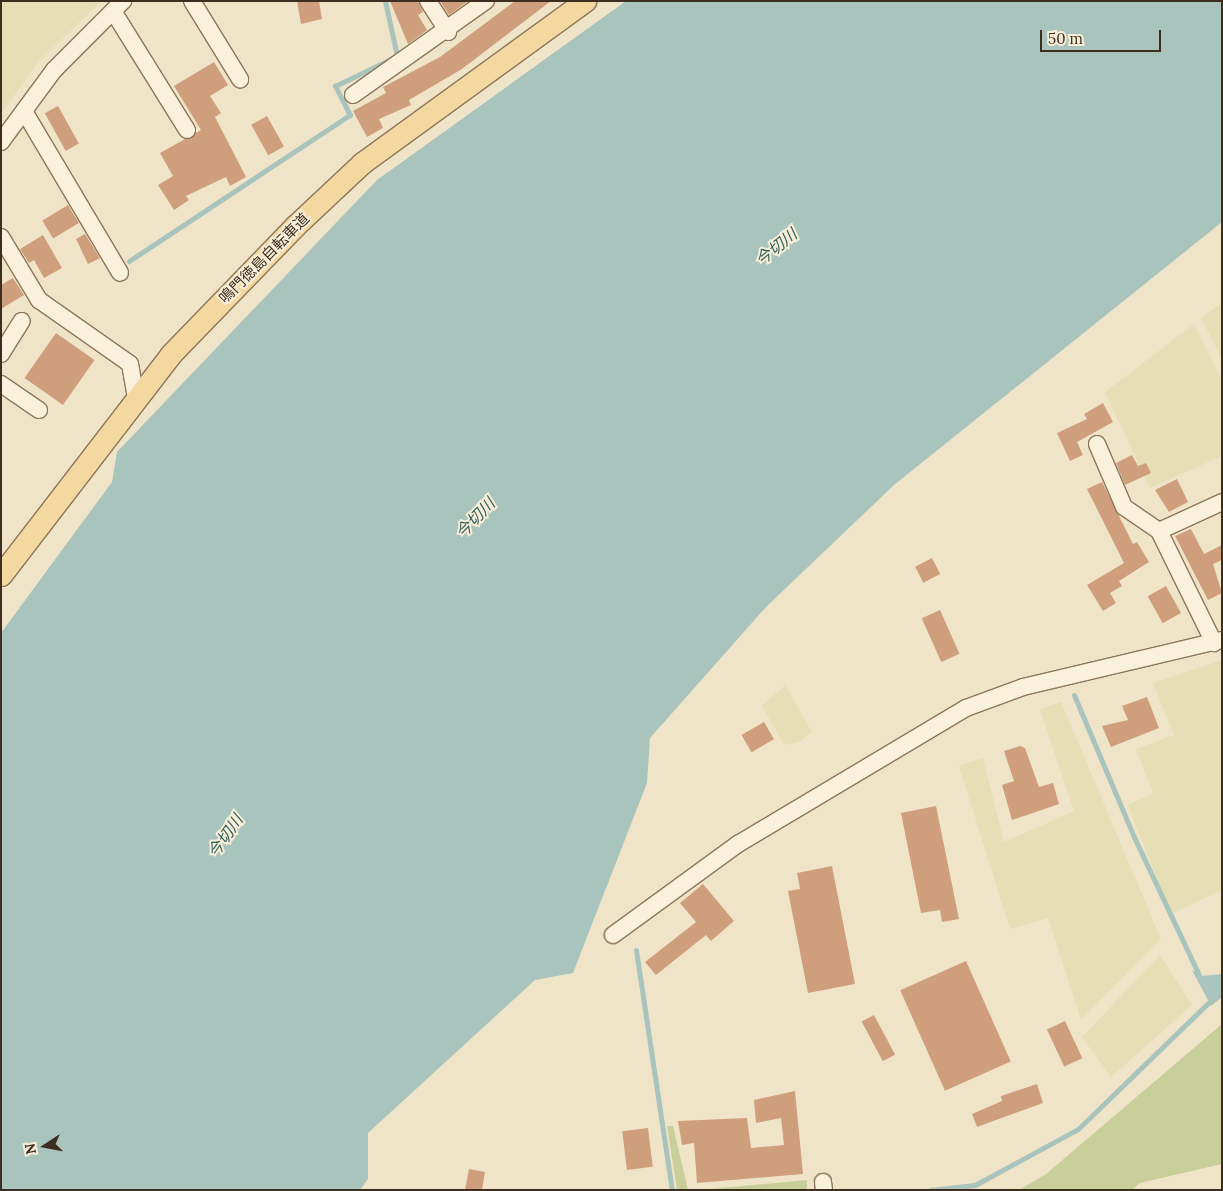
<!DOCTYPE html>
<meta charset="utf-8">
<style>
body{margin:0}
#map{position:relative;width:1223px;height:1191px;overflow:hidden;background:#f0e4c8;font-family:Lora,"Noto Sans JP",serif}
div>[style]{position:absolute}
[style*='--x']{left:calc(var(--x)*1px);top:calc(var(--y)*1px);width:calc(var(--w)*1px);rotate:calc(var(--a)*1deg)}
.farmland>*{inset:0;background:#e6deb5}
.green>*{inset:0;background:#c9cf9b}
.water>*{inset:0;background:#a9c4bc}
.stream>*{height:5px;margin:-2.5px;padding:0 2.5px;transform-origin:2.5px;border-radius:2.5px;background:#a9c4bc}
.building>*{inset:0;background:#cf9f7d;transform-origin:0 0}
.roads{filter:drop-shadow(1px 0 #8d765c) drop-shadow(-1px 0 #8d765c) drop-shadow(0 1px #8d765c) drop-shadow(0 -1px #8d765c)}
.minor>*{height:16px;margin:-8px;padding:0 8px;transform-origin:8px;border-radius:8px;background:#faf1dc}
.major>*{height:21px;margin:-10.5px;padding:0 10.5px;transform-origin:10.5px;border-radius:10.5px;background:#f3d9a0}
span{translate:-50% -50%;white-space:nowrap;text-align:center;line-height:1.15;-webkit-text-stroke:4px #f7eed8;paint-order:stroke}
.street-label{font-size:15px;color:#3d2e20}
.water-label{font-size:16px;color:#2f5d5a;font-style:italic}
.frame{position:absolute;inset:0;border:2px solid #3d2e20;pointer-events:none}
.north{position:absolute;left:20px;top:1121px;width:50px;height:50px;-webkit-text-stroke:4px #f7eed8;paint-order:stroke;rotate:259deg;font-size:14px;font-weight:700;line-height:20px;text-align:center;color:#3d2e20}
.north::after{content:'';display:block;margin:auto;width:18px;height:22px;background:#3d2e20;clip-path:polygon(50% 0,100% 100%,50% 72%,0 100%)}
.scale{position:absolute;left:1040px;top:30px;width:121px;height:22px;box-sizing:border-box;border:2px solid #3d2e20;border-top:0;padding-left:6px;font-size:15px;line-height:18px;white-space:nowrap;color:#3d2e20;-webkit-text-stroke:4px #f7eed8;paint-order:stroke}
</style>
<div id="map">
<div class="farmland">
<i style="clip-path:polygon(1px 1px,101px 1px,38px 63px,1px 114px)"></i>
<i style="clip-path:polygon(1222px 303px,1222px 359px,1201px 318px)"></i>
<i style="clip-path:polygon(1194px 324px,1222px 380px,1222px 456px,1150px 488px,1105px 392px)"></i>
<i style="clip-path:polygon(1222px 660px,1222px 890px,1171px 914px,1128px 805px,1153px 793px,1136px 749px,1174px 735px,1153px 683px)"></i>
<i style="clip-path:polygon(785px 685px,812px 732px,799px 742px,784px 745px,762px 706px)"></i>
<i style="clip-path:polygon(1061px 702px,1161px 939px,1081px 1020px,1048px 918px,1010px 929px,959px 766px,983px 758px,1004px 842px,1074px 811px,1040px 709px)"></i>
<i style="clip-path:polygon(1160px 955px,1192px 1005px,1111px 1077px,1082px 1037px)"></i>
</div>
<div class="green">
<i style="clip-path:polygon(1222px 1024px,1222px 1164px,1140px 1183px,1132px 1190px,1019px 1190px,1046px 1174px)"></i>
<i style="clip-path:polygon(667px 1126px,673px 1126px,688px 1190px,677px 1190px)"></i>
<i style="clip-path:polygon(807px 1180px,807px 1190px,698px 1190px)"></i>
</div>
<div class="water">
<i style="clip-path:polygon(626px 1px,1222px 1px,1222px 222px,894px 485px,766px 607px,650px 738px,647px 783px,573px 973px,535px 980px,368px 1133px,368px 1179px,360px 1190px,1px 1190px,1px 633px,112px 482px,117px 452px,377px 180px)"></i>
<i style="clip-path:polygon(1192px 970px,1202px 976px,1222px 974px,1222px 997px,1211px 1006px)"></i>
</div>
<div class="stream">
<i style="--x:129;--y:261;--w:265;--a:-33.5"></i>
<i style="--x:350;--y:115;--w:33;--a:-117"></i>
<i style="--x:335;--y:86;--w:69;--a:-25.8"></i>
<i style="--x:397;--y:56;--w:56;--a:-102.3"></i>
<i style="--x:1074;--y:695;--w:154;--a:67.1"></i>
<i style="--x:1134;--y:837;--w:153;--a:64.8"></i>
<i style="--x:636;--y:950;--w:243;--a:81.5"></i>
<i style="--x:930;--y:1190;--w:45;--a:-6.3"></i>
<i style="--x:975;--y:1185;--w:117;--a:-28.5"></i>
<i style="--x:1078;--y:1129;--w:185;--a:-44.1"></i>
</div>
<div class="building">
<i style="clip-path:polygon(297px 1px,319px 1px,322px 19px,301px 24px)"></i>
<i style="clip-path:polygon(390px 1px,418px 1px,423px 12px,418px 15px,427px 30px,408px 44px)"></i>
<i style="clip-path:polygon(440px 1px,468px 1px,449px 15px)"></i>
<i style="clip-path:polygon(515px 1px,551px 1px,462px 69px,409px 100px,411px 105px,379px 119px,383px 128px,367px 137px,353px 111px,386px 93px,383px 87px,440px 57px)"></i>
<i style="clip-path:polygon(214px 62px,228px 85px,210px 96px,221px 113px,215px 117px,246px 177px,230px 186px,226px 177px,186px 196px,189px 200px,174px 210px,158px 185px,173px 176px,160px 153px,201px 130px,174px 86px)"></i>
<i style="left:58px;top:106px;width:43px;height:15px;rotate:61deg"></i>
<i style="left:267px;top:116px;width:35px;height:18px;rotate:61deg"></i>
<i style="left:68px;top:205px;width:21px;height:30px;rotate:59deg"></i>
<i style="clip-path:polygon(85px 234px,100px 258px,88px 264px,76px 239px)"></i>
<i style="clip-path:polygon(43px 235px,62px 268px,44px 278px,34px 260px,29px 263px,20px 249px)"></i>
<i style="clip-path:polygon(13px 278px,24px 295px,1px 309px,1px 285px)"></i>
<i style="left:56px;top:333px;width:47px;height:55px;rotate:35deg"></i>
<i style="clip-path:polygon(1103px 403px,1113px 422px,1077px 442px,1083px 455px,1070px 461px,1057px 433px,1087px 419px,1084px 414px)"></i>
<i style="clip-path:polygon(1132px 455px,1138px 466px,1146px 463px,1151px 473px,1125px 485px,1116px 463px)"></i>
<i style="clip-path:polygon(1177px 479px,1188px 502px,1169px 512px,1155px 490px)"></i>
<i style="clip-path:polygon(1102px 482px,1133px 544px,1137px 542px,1149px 562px,1119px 581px,1122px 586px,1110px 593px,1116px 603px,1103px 611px,1087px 585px,1124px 563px,1087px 489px)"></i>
<i style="clip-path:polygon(1191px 529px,1204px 554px,1222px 545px,1222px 560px,1213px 564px,1222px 593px,1208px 600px,1175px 536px)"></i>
<i style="left:932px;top:558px;width:18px;height:19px;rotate:63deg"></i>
<i style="left:1166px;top:586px;width:31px;height:21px;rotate:61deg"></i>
<i style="left:940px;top:610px;width:48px;height:20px;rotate:66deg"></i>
<i style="clip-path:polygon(1147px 697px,1159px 728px,1111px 747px,1102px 726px,1128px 720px,1122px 706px)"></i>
<i style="left:764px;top:722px;width:20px;height:26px;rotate:60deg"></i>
<i style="clip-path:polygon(1020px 746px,1025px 748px,1039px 787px,1053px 783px,1059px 804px,1012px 820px,1002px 785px,1014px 781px,1004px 751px)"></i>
<i style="clip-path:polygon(936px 806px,959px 919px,942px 922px,940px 910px,921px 913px,901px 813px)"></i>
<i style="clip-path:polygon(832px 866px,855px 984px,808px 993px,788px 891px,800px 889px,797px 873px)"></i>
<i style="clip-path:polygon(703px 884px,734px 921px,711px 941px,706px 935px,656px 975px,645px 962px,696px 922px,680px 903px)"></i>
<i style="left:966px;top:961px;width:110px;height:72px;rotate:66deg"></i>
<i style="left:874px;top:1015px;width:45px;height:14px;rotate:62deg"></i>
<i style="left:1065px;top:1021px;width:41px;height:20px;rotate:65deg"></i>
<i style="clip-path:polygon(1037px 1084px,1043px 1103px,977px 1127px,972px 1114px,1002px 1101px,1001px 1096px)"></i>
<i style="clip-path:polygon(795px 1091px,803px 1174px,697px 1183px,694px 1143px,682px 1145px,678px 1121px,747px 1118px,751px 1148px,784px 1145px,781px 1118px,756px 1123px,754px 1100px)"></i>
<i style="left:648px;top:1128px;width:39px;height:26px;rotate:83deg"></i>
<i style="clip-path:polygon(469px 1169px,485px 1172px,482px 1190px,465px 1190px)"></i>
</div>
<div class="roads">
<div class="minor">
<i style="--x:192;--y:1;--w:92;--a:58.4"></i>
<i style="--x:428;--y:1;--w:37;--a:57"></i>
<i style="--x:113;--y:11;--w:140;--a:58.1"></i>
<i style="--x:353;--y:95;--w:163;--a:-35.3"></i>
<i style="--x:24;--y:111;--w:188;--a:59.3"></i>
<i style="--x:1;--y:142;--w:89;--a:-53.6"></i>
<i style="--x:54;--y:70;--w:98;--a:-45"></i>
<i style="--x:1;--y:237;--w:74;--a:58.9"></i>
<i style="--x:39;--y:300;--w:111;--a:35.1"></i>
<i style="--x:130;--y:364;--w:34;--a:80"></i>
<i style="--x:1;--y:354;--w:39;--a:-58"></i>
<i style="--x:1;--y:384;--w:46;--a:34.4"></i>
<i style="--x:1097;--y:444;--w:69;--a:66.8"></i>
<i style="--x:1124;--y:507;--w:42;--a:34.4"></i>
<i style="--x:1159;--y:531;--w:125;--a:63.8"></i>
<i style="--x:1159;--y:531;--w:69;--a:-24.7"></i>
<i style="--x:613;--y:935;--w:155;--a:-36.1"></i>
<i style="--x:738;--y:844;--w:265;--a:-30.8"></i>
<i style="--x:966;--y:708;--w:61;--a:-20.2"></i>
<i style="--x:1023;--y:687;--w:204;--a:-13.3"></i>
<i style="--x:823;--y:1182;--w:8;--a:83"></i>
</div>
<div class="major">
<i style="--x:1;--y:575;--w:279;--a:-52.4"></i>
<i style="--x:171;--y:354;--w:178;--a:-45.9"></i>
<i style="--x:295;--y:226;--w:92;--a:-43.2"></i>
<i style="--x:362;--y:163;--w:276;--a:-36"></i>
</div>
</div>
<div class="street-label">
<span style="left:264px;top:258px;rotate:-45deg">鳴門徳島自転車道</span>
</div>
<div class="water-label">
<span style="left:776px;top:247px;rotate:-39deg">今切川</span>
<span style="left:475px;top:518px;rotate:-46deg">今切川</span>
<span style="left:225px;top:836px;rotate:-55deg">今切川</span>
</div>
<div class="frame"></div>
<div class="north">N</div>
<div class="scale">50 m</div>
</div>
